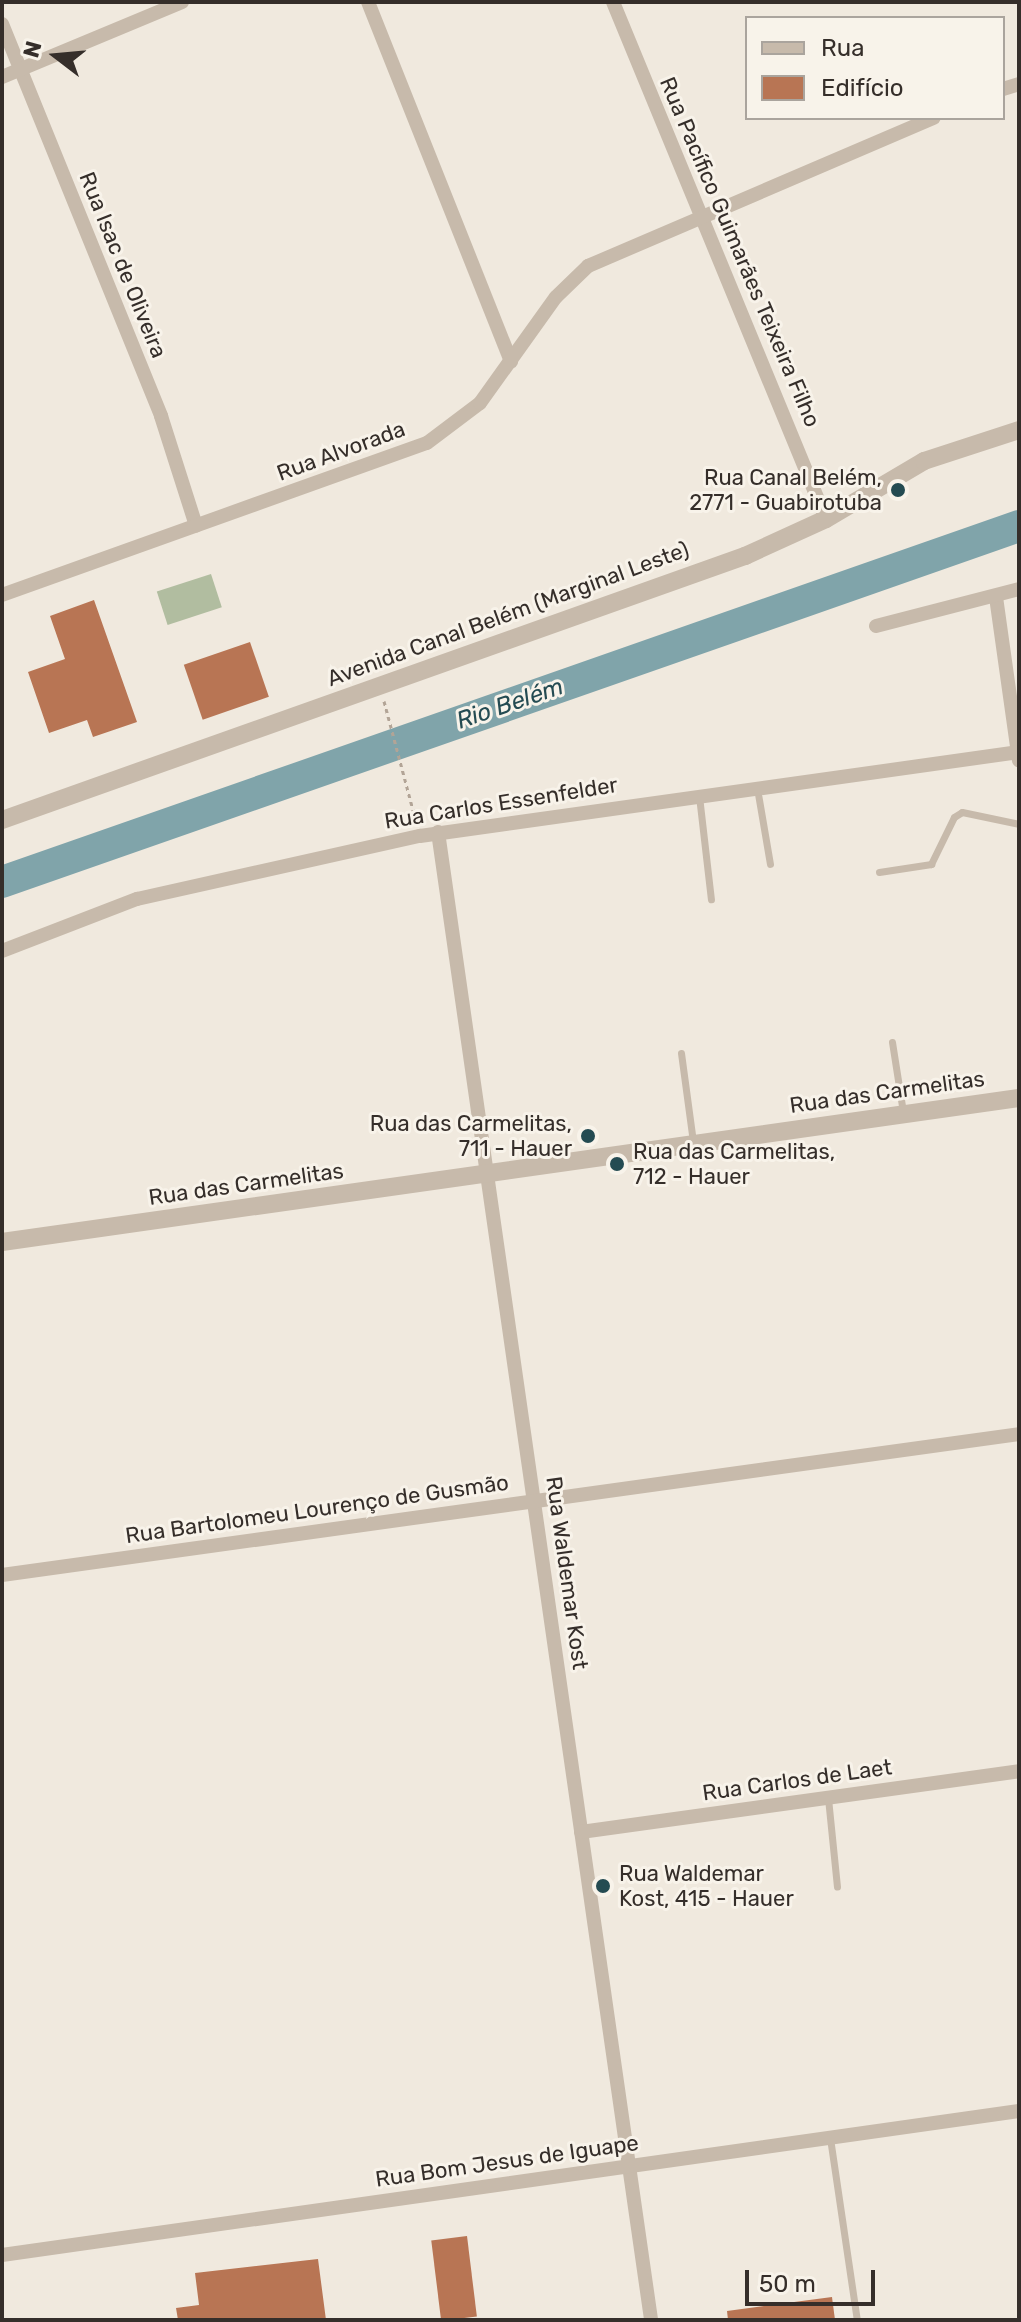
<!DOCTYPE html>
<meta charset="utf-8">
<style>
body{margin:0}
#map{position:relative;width:1021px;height:2322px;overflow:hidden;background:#f0e9de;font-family:Rubik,sans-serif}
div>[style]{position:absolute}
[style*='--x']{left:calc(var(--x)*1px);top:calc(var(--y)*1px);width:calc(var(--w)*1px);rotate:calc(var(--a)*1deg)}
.green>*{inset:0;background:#b1bda0;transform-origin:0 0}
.river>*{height:32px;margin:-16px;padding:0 16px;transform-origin:16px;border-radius:16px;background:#80a4aa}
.building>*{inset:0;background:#b87554;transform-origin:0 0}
.path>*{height:3px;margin-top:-1.5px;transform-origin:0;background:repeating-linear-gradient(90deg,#b2a496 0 4px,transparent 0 8px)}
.service>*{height:7px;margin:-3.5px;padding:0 3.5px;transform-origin:3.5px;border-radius:3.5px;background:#c7baab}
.minor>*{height:14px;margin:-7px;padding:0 7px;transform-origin:7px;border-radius:7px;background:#c7baab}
.tertiary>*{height:18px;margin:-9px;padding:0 9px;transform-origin:9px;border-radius:9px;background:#c7baab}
.dots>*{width:22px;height:22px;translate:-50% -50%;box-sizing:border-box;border:4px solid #f8f3ea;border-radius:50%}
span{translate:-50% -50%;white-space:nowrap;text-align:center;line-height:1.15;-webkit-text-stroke:6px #f8f3ea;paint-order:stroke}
.street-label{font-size:22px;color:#352e2a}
.poi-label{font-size:22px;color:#352e2a}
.right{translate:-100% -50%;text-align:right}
.left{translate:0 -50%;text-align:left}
.water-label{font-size:24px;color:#244b52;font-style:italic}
.frame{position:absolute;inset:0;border:4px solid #352e2a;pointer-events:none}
.legend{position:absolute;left:745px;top:16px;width:260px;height:104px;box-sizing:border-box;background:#f8f3ea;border:2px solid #aaa49d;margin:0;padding:10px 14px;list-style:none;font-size:24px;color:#352e2a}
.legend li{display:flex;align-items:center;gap:16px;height:40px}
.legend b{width:40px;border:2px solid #aaa49d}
.north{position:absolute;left:16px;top:16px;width:80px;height:80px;-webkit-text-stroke:6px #f8f3ea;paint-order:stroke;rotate:286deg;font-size:22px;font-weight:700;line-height:32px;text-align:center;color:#352e2a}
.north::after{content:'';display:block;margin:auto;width:28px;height:36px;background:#352e2a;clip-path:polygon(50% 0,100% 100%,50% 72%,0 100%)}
.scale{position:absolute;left:745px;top:2270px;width:130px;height:36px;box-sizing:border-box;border:4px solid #352e2a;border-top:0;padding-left:10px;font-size:24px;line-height:28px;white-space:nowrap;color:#352e2a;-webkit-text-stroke:6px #f8f3ea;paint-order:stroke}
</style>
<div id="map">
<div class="green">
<i style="left:211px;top:574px;width:35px;height:57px;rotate:72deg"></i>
</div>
<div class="river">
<i style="--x:2;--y:882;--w:1078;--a:-19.29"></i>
</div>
<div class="building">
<i style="clip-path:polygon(94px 600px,137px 722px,93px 737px,87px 720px,49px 733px,28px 672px,65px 659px,50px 616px)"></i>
<i style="left:250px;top:642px;width:58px;height:70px;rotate:71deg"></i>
<i style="left:467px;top:2236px;width:81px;height:36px;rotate:83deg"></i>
<i style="clip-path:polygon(318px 2259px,326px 2320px,178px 2320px,176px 2308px,199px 2305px,195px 2273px)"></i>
<i style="clip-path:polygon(832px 2297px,835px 2320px,728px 2320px,727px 2311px)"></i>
</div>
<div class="path">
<i style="--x:384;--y:701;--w:124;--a:75.1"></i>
</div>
<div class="service">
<i style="--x:757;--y:788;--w:77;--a:80.3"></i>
<i style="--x:699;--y:796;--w:104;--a:83.4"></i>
<i style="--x:879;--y:872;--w:53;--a:-8.7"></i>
<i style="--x:931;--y:864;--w:52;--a:-63.9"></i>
<i style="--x:954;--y:817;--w:9;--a:-32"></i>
<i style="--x:962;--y:812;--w:58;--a:11.9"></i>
<i style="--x:892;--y:1042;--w:71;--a:81.1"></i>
<i style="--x:681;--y:1053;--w:90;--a:82.3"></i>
<i style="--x:828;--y:1798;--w:89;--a:84.2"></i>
<i style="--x:830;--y:2138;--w:184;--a:81.6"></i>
</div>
<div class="minor">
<i style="--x:368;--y:2;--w:387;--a:68.3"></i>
<i style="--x:613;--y:2;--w:559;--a:67.61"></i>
<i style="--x:2;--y:24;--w:423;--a:67.9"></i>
<i style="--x:161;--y:416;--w:115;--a:72.3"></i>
<i style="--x:2;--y:77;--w:195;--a:-22.6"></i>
<i style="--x:1003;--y:89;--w:17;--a:-17"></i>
<i style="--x:2;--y:595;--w:451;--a:-19.7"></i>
<i style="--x:427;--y:443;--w:66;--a:-37"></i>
<i style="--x:480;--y:403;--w:130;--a:-54.4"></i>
<i style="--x:556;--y:297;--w:45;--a:-44.1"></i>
<i style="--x:588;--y:266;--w:376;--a:-23.2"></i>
<i style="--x:996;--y:597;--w:165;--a:82"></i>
<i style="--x:876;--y:626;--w:148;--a:-14.5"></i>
<i style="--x:438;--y:832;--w:1503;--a:81.85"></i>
<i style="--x:2;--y:951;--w:145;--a:-21.1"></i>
<i style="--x:137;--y:899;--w:290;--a:-12.6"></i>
<i style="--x:420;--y:836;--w:605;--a:-7.98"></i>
<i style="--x:2;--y:1575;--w:1027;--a:-7.89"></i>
<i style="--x:581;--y:1832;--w:442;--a:-7.9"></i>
<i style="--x:2;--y:2255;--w:1027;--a:-8.06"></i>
</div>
<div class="tertiary">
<i style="--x:2;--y:820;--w:789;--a:-19.56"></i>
<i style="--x:745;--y:556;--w:89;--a:-24.6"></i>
<i style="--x:826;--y:519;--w:114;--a:-30.6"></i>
<i style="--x:924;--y:461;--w:100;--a:-18.1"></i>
<i style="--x:2;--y:1242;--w:1027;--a:-8.06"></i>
</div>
<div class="dots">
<i style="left:898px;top:490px;background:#244b52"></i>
<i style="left:588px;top:1136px;background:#244b52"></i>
<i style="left:617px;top:1164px;background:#244b52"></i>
<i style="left:603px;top:1886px;background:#244b52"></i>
</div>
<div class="street-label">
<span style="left:740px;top:252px;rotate:67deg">Rua Pacífico Guimarães Teixeira Filho</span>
<span style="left:123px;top:265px;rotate:68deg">Rua Isac de Oliveira</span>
<span style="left:341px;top:451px;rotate:-20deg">Rua Alvorada</span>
<span style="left:508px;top:614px;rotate:-20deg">Avenida Canal Belém (Marginal Leste)</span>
<span style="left:501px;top:803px;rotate:-9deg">Rua Carlos Essenfelder</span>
<span style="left:887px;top:1092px;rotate:-8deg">Rua das Carmelitas</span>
<span style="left:246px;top:1184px;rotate:-8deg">Rua das Carmelitas</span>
<span style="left:317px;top:1509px;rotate:-8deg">Rua Bartolomeu Lourenço de Gusmão</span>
<span style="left:567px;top:1573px;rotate:82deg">Rua Waldemar Kost</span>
<span style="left:797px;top:1780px;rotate:-8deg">Rua Carlos de Laet</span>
<span style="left:507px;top:2161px;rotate:-8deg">Rua Bom Jesus de Iguape</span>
</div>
<div class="poi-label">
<span class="right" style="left:882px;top:490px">Rua Canal Belém,<br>2771 - Guabirotuba</span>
<span class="right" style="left:572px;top:1136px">Rua das Carmelitas,<br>711 - Hauer</span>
<span class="left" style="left:633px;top:1164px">Rua das Carmelitas,<br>712 - Hauer</span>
<span class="left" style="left:619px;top:1886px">Rua Waldemar<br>Kost, 415 - Hauer</span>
</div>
<div class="water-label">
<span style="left:510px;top:704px;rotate:-19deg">Rio Belém</span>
</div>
<div class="frame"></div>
<ul class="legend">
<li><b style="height:10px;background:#c7baab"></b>Rua</li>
<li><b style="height:22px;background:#b87554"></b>Edifício</li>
</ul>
<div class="north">N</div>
<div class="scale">50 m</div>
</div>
